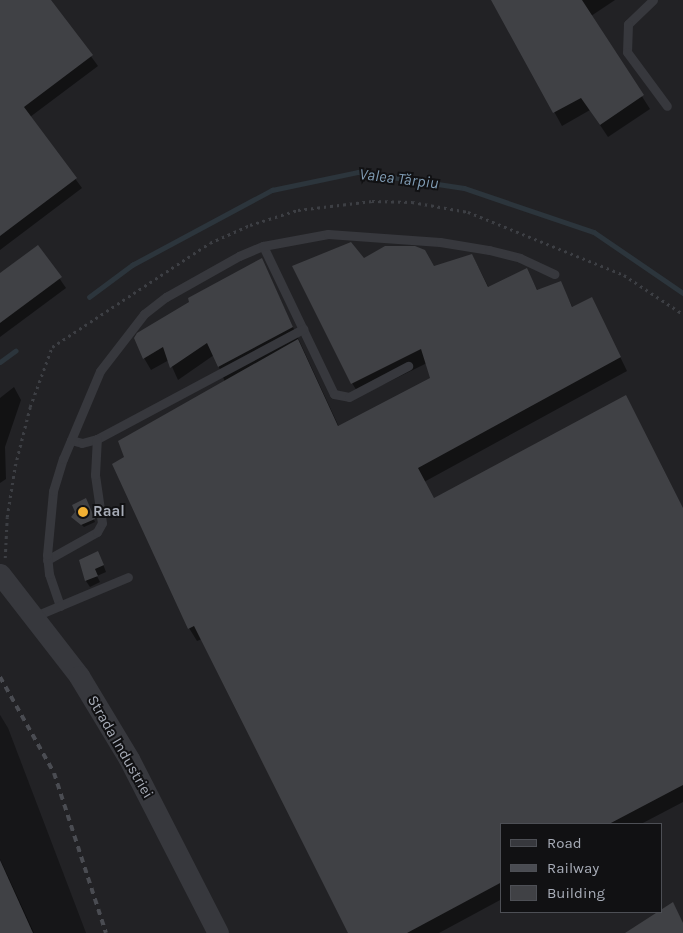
<!DOCTYPE html>
<meta charset="utf-8">
<style>
body{margin:0}
#map{position:relative;width:683px;height:933px;overflow:hidden;background:#161618;font-family:Karla,sans-serif}
div>[style]{position:absolute}
[style*='--x']{left:calc(var(--x)*1px);top:calc(var(--y)*1px);width:calc(var(--w)*1px);rotate:calc(var(--a)*1deg)}
.built>*{inset:0;background:#222225}
.shadow>*{inset:0;background:#0007}
.stream>*{height:4.5px;margin:-2.25px;padding:0 2.25px;transform-origin:2.25px;border-radius:2.25px;background:#2c353c}
.building>*{inset:0;background:#404145}
.path>*{height:2.5px;margin-top:-1.25px;transform-origin:0;background:repeating-linear-gradient(90deg,#3d3f44 0 2.5px,transparent 0 6.5px)}
.service>*{height:9px;margin:-4.5px;padding:0 4.5px;transform-origin:4.5px;border-radius:4.5px;background:#37383d}
.tertiary>*{height:21px;margin:-10.5px;padding:0 10.5px;transform-origin:10.5px;border-radius:10.5px;background:#37383d}
.rail>*{height:4px;margin-top:-2px;transform-origin:0;background:repeating-linear-gradient(90deg,#4a4c52 0 6px,transparent 0 11px)}
.dots>*{width:14px;height:14px;translate:-50% -50%;box-sizing:border-box;border:2px solid #111113;border-radius:50%}
span{translate:-50% -50%;white-space:nowrap;text-align:center;line-height:1.15;-webkit-text-stroke:4px #111113;paint-order:stroke}
.poi-label{font-size:15px;color:#a8adb8;font-weight:700}
.left{translate:0 -50%;text-align:left}
.street-label{font-size:15px;color:#a8adb8}
.water-label{font-size:16px;color:#7f9bb3;font-style:italic}
.legend{position:absolute;left:500px;top:823px;width:162px;height:90px;box-sizing:border-box;background:#111113;border:1px solid #4d4f55;margin:0;padding:6px 9px;list-style:none;font-size:15px;color:#a8adb8}
.legend li{display:flex;align-items:center;gap:10px;height:25px}
.legend b{width:25px;border:1px solid #4d4f55}
</style>
<div id="map">
<div class="built">
<i style="clip-path:polygon(evenodd,0 0,683px 0,683px 933px,86px 933px,8px 728px,0 715px,0 0,502px 824px,662px 824px,662px 912px,502px 912px,502px 824px)"></i>
</div>
<div class="shadow">
<i style="clip-path:polygon(0 0,50px 0,98px 66px,30px 117px,82px 188px,0 250px)"></i>
<i style="clip-path:polygon(493px 0,615px 0,591px 16px,650px 109px,608px 137px,590px 110px,562px 126px)"></i>
<i style="clip-path:polygon(38px 247px,66px 288px,0 337px,0 275px)"></i>
<i style="clip-path:polygon(472px 255px,489px 288px,526px 270px,538px 291px,560px 283px,573px 308px,592px 299px,627px 371px,424px 482px,434px 499px,683px 509px,683px 802px,641px 824px,502px 824px,502px 899px,439px 933px,350px 933px,202px 639px,197px 641px,189px 628px,126px 458px,225px 382px,214px 355px,178px 380px,169px 360px,151px 370px,144px 358px,262px 260px,339px 427px,432px 379px,427px 363px,360px 396px,352px 383px,364px 259px,434px 268px)"></i>
<i style="clip-path:polygon(14px 387px,21px 400px,5px 447px,6px 479px,0 483px,0 398px)"></i>
<i style="clip-path:polygon(87px 503px,95px 522px,84px 527px,73px 517px)"></i>
<i style="clip-path:polygon(101px 559px,106px 572px,97px 576px,100px 582px,90px 587px,86px 581px)"></i>
<i style="clip-path:polygon(0 859px,34px 933px,0 933px)"></i>
</div>
<div class="stream">
<i style="--x:89;--y:297;--w:54;--a:-36.7"></i>
<i style="--x:132;--y:265;--w:159;--a:-28.2"></i>
<i style="--x:272;--y:190;--w:88;--a:-11.8"></i>
<i style="--x:358;--y:172;--w:107;--a:8.6"></i>
<i style="--x:464;--y:188;--w:137;--a:18.7"></i>
<i style="--x:594;--y:232;--w:108;--a:34.4"></i>
<i style="--x:0;--y:362;--w:19;--a:-36"></i>
</div>
<div class="building">
<i style="clip-path:polygon(0 0,51px 0,93px 55px,24px 107px,77px 178px,0 236px)"></i>
<i style="clip-path:polygon(491px 0,582px 0,644px 95px,600px 125px,581px 98px,553px 113px)"></i>
<i style="clip-path:polygon(351px 242px,364px 258px,385px 246px,415px 246px,425px 250px,434px 266px,472px 254px,488px 287px,527px 268px,537px 290px,561px 281px,572px 307px,592px 297px,621px 357px,418px 468px,434px 498px,626px 395px,683px 508px,683px 785px,609px 824px,502px 824px,502px 882px,407px 933px,348px 933px,194px 626px,188px 629px,112px 464px,124px 457px,118px 441px,298px 339px,338px 426px,430px 378px,421px 349px,351px 384px,292px 266px)"></i>
<i style="clip-path:polygon(38px 245px,62px 277px,0 323px,0 273px)"></i>
<i style="clip-path:polygon(262px 258px,293px 327px,218px 367px,207px 343px,170px 368px,163px 347px,143px 359px,134px 338px,137px 333px,189px 302px,188px 298px)"></i>
<i style="clip-path:polygon(86px 498px,95px 519px,81px 525px,71px 517px,75px 512px,72px 505px)"></i>
<i style="clip-path:polygon(98px 551px,104px 565px,95px 569px,98px 576px,85px 581px,79px 560px)"></i>
<i style="clip-path:polygon(0 860px,33px 933px,0 933px)"></i>
<i style="clip-path:polygon(673px 902px,683px 923px,683px 933px,625px 933px)"></i>
</div>
<div class="path">
<i style="--x:5;--y:558;--w:41;--a:-87.2"></i>
<i style="--x:7;--y:517;--w:52;--a:-81.1"></i>
<i style="--x:15;--y:466;--w:61;--a:-75.7"></i>
<i style="--x:30;--y:407;--w:64;--a:-69.9"></i>
<i style="--x:52;--y:347;--w:189;--a:-33.4"></i>
<i style="--x:210;--y:243;--w:44;--a:-24.2"></i>
<i style="--x:250;--y:225;--w:50;--a:-17.4"></i>
<i style="--x:298;--y:210;--w:75;--a:-6.9"></i>
<i style="--x:372;--y:201;--w:40;--a:1.4"></i>
<i style="--x:412;--y:202;--w:57;--a:10.1"></i>
<i style="--x:468;--y:212;--w:168;--a:22"></i>
<i style="--x:624;--y:275;--w:71;--a:33.5"></i>
</div>
<div class="service">
<i style="--x:653;--y:0;--w:35;--a:136"></i>
<i style="--x:628;--y:24;--w:28;--a:92"></i>
<i style="--x:627;--y:52;--w:67;--a:53.5"></i>
<i style="--x:263;--y:246;--w:164;--a:64.4"></i>
<i style="--x:334;--y:394;--w:15;--a:11"></i>
<i style="--x:349;--y:397;--w:67;--a:-27.7"></i>
<i style="--x:71;--y:440;--w:11;--a:15"></i>
<i style="--x:82;--y:443;--w:16;--a:-15"></i>
<i style="--x:97;--y:439;--w:234;--a:-28.1"></i>
<i style="--x:47;--y:560;--w:57;--a:-29.2"></i>
<i style="--x:97;--y:532;--w:10;--a:-61"></i>
<i style="--x:102;--y:523;--w:49;--a:-98.3"></i>
<i style="--x:95;--y:475;--w:36;--a:-87"></i>
<i style="--x:60;--y:606;--w:34;--a:-109"></i>
<i style="--x:49;--y:574;--w:19;--a:-96"></i>
<i style="--x:47;--y:555;--w:64;--a:-84.6"></i>
<i style="--x:53;--y:491;--w:34;--a:-73"></i>
<i style="--x:63;--y:459;--w:95;--a:-67.2"></i>
<i style="--x:100;--y:371;--w:72;--a:-52.3"></i>
<i style="--x:144;--y:314;--w:28;--a:-38"></i>
<i style="--x:166;--y:297;--w:84;--a:-29.3"></i>
<i style="--x:239;--y:256;--w:26;--a:-23"></i>
<i style="--x:263;--y:246;--w:66;--a:-10.5"></i>
<i style="--x:328;--y:234;--w:112;--a:4.1"></i>
<i style="--x:440;--y:242;--w:50;--a:9.3"></i>
<i style="--x:489;--y:250;--w:32;--a:14"></i>
<i style="--x:520;--y:258;--w:38;--a:25"></i>
<i style="--x:33;--y:617;--w:103;--a:-22.8"></i>
</div>
<div class="tertiary">
<i style="--x:0;--y:574;--w:129;--a:52.2"></i>
<i style="--x:79;--y:676;--w:97;--a:58.9"></i>
<i style="--x:129;--y:759;--w:195;--a:62.9"></i>
</div>
<div class="rail">
<i style="--x:0;--y:677;--w:110;--a:60.6"></i>
<i style="--x:54;--y:773;--w:168;--a:72"></i>
</div>
<div class="dots">
<i style="left:83px;top:512px;background:#f2b134"></i>
</div>
<div class="poi-label">
<span class="left" style="left:93px;top:512px">Raal</span>
</div>
<div class="street-label">
<span style="left:120px;top:747px;rotate:60deg">Strada Industriei</span>
</div>
<div class="water-label">
<span style="left:399px;top:179px;rotate:7deg">Valea Tărpiu</span>
</div>
<ul class="legend">
<li><b style="height:6px;background:#37383d"></b>Road</li>
<li><b style="height:6px;background:#4a4c52"></b>Railway</li>
<li><b style="height:14px;background:#404145"></b>Building</li>
</ul>
</div>
